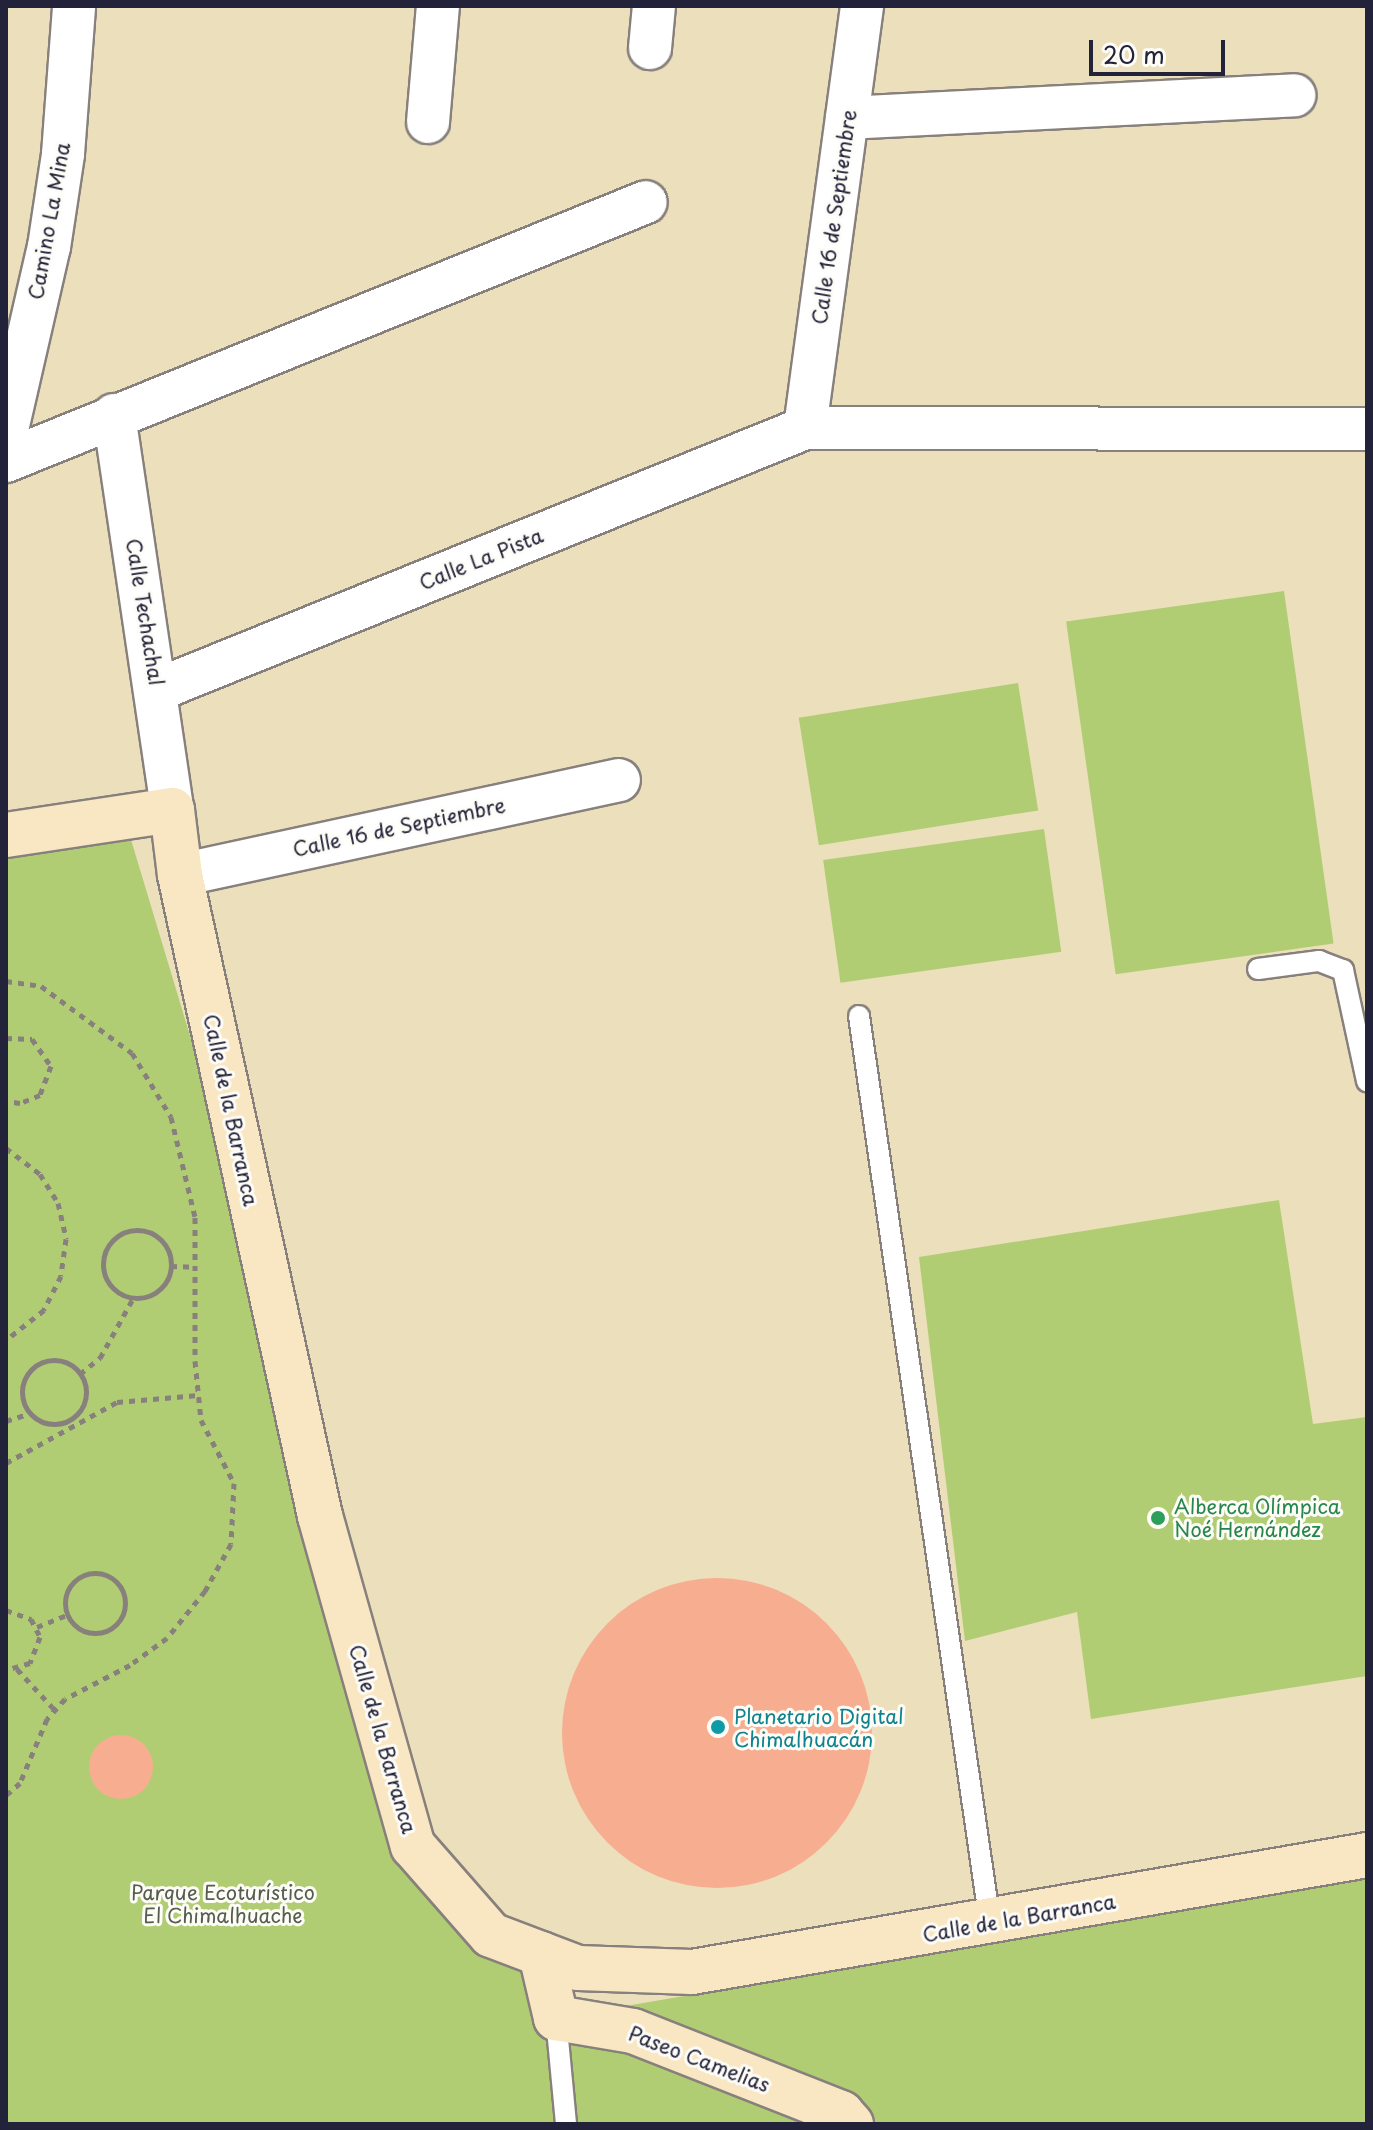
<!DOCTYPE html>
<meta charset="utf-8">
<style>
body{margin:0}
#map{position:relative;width:1373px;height:2130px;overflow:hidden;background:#ecdfbc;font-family:"Playpen Sans",sans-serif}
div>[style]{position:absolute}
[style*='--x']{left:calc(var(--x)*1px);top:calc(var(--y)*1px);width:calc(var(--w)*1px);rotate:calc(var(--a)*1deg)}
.green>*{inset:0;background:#b1cd73;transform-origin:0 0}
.building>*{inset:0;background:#f7ae90}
.round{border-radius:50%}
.path>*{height:5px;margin-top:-2.5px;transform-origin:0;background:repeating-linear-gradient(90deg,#87807c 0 6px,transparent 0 12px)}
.path>.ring{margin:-2.5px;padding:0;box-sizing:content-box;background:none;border:5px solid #87807c;border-radius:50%}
.roads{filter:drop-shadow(2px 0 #87807c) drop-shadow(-2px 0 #87807c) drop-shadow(0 2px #87807c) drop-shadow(0 -2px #87807c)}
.lane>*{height:20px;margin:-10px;padding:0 10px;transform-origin:10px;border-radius:10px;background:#fff}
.street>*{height:42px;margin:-21px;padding:0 21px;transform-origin:21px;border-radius:21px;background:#fff}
.secondary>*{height:44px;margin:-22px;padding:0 22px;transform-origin:22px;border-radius:22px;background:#f9e7c3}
.dots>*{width:22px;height:22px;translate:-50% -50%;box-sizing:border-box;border:4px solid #fdfcf7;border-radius:50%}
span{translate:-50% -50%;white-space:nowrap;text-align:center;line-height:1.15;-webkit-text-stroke:6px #fdfcf7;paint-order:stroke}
.street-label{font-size:20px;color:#22223b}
.leisure-label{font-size:20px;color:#27864d}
.left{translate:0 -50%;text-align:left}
.culture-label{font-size:20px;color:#0d838f}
.park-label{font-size:20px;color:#545e4f}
.frame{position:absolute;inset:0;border:8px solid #22223b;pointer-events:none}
.scale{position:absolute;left:1089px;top:40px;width:136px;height:36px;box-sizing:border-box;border:4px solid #22223b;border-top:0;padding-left:10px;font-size:24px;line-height:28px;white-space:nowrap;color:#22223b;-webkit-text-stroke:6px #fdfcf7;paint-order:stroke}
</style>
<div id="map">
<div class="green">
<i style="left:1284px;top:591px;width:356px;height:220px;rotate:82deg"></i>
<i style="left:1018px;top:683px;width:129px;height:222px;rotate:81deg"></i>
<i style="left:1044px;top:829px;width:124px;height:223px;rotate:82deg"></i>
<i style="clip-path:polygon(129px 833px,448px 1893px,535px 1960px,556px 2018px,1367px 1879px,1367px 2124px,6px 2124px,6px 858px)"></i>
<i style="clip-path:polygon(1279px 1200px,1313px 1424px,1367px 1417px,1367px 1676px,1091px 1719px,1077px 1612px,965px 1641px,919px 1257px)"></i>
</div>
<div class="building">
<i class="round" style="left:562px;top:1578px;width:310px;height:310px"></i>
<i class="round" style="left:89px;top:1735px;width:64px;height:64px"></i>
</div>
<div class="path">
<i style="--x:6;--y:981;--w:35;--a:8"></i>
<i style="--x:41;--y:986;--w:113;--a:36.4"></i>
<i style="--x:132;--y:1053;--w:75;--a:58.6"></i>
<i style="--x:171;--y:1117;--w:103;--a:76.5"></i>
<i style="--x:195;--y:1217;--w:144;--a:90"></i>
<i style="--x:195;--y:1361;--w:59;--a:84.2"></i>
<i style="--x:201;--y:1420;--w:71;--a:62.4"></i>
<i style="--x:234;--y:1483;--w:61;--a:92.8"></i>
<i style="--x:231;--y:1544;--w:54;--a:119"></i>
<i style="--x:205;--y:1591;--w:60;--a:129"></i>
<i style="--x:167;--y:1638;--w:46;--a:143.9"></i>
<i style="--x:130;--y:1665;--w:73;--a:152.4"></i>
<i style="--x:65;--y:1699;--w:27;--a:132"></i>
<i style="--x:47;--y:1719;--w:69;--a:112.9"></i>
<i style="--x:20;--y:1783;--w:18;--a:139"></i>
<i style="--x:6;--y:1038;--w:26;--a:2"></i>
<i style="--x:32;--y:1039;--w:33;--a:55"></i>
<i style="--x:51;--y:1066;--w:31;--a:111"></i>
<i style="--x:40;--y:1095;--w:22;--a:158"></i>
<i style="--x:20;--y:1103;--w:14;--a:-172"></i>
<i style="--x:6;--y:1148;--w:43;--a:37.4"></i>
<i style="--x:40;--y:1174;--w:34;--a:58"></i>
<i style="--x:58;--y:1203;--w:37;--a:77"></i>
<i style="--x:66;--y:1239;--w:37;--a:98"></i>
<i style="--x:61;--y:1276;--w:38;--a:117"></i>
<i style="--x:44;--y:1310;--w:48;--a:141.7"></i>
<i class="ring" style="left:103px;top:1230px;width:63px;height:63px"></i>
<i style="--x:171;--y:1266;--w:24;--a:2"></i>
<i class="ring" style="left:22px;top:1360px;width:59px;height:59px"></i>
<i style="--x:80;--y:1374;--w:26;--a:-39"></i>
<i style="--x:100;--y:1358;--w:70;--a:-60.9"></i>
<i style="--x:6;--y:1421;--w:25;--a:-18"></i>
<i style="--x:6;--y:1463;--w:127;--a:-28.8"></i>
<i style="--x:117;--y:1402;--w:82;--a:-4.9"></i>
<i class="ring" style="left:65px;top:1573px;width:55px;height:55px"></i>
<i style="--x:6;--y:1610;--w:27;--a:20"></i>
<i style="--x:31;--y:1619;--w:20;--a:63"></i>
<i style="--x:40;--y:1637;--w:28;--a:111"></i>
<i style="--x:30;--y:1663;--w:25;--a:164"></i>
<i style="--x:37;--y:1627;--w:32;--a:-22"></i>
<i style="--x:17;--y:1669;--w:56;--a:47.2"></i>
</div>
<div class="roads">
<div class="lane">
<i style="--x:1258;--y:969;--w:62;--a:-7.5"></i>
<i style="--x:1319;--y:961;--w:26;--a:21"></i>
<i style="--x:1343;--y:970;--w:114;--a:77.8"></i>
<i style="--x:859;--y:1016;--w:916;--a:81.78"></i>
<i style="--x:556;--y:2018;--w:106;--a:84.6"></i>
</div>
<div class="street">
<i style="--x:650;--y:48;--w:42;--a:-84.6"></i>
<i style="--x:847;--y:118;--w:448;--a:-2.9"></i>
<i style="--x:428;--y:122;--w:116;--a:-85.1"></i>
<i style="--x:114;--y:415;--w:399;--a:81.6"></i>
<i style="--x:805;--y:428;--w:426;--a:-82.3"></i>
<i style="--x:6;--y:434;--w:192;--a:-77.1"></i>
<i style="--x:49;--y:247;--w:94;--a:-81.4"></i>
<i style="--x:63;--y:154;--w:148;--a:-85.7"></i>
<i style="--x:6;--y:461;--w:690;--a:-22.03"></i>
<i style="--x:157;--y:690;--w:699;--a:-22.01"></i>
<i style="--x:805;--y:428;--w:562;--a:0.1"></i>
<i style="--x:180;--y:875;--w:449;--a:-12.2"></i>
</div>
<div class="secondary">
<i style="--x:6;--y:835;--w:168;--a:-8.6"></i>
<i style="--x:172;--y:810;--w:65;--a:83"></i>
<i style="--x:180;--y:875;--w:656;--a:77.68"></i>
<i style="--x:320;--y:1516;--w:343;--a:74.3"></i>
<i style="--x:413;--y:1846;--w:118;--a:48.8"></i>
<i style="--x:491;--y:1935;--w:93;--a:20.8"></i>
<i style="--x:578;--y:1968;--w:114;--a:2"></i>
<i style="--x:692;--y:1972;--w:685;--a:-9.83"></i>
<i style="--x:541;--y:1954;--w:66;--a:76.8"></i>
<i style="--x:556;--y:2018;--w:78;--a:9.6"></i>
<i style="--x:633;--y:2031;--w:224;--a:21.5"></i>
<i style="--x:841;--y:2113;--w:15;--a:48"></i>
</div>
</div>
<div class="dots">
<i style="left:1158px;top:1518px;background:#2e9e5b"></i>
<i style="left:718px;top:1727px;background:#0f9aa8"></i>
</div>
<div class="street-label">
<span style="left:834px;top:217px;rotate:-82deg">Calle 16 de Septiembre</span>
<span style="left:49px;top:221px;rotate:-80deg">Camino La Mina</span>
<span style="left:481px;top:559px;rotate:-22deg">Calle La Pista</span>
<span style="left:145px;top:612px;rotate:81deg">Calle Techachal</span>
<span style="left:399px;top:827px;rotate:-12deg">Calle 16 de Septiembre</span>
<span style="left:231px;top:1110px;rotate:78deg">Calle de la Barranca</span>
<span style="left:383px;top:1739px;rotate:74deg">Calle de la Barranca</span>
<span style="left:1019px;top:1918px;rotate:-10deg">Calle de la Barranca</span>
<span style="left:699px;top:2059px;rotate:21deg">Paseo Camelias</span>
</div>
<div class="leisure-label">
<span class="left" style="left:1174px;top:1518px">Alberca Olímpica<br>Noé Hernández</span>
</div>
<div class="culture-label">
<span class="left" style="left:734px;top:1728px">Planetario Digital<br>Chimalhuacán</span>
</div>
<div class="park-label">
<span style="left:223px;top:1904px">Parque Ecoturístico<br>El Chimalhuache</span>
</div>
<div class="frame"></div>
<div class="scale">20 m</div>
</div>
